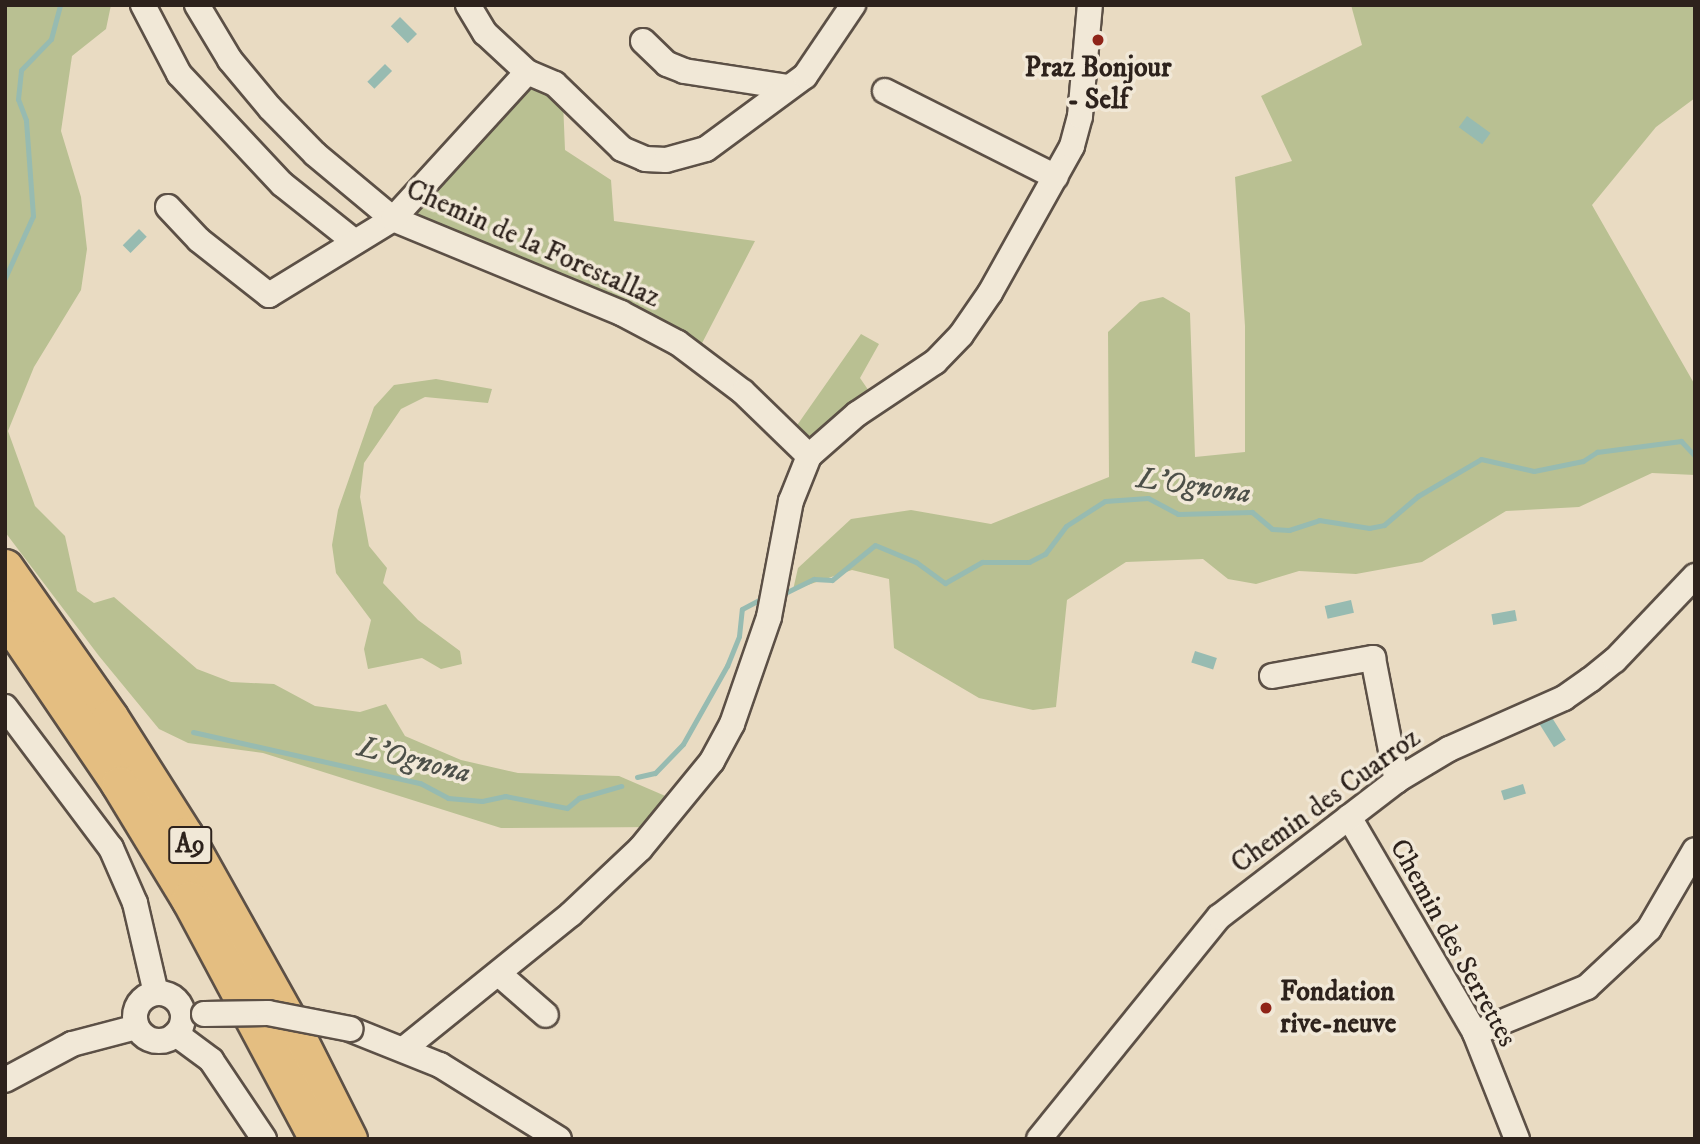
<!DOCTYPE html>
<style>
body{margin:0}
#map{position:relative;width:1700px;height:1144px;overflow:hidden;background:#e9dbc2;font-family:"IM FELL DW Pica",serif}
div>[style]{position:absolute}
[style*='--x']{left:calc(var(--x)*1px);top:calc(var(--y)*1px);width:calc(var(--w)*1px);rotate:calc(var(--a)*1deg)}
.green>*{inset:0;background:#b9c092}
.water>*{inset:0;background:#97bbb1;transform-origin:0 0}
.stream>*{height:5px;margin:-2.5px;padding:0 2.5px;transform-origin:2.5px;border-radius:2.5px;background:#97bbb1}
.roads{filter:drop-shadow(2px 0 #5c5046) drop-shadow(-2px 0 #5c5046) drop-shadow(0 2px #5c5046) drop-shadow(0 -2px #5c5046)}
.minor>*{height:24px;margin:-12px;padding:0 12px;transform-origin:12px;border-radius:12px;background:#f1e8d7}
.minor>.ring{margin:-12px;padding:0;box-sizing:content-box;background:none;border:24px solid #f1e8d7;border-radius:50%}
.highway>*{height:35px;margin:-17.5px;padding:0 17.5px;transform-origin:17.5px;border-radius:17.5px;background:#e4be81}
.bridges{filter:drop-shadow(2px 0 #5c5046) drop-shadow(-2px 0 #5c5046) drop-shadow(0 2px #5c5046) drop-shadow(0 -2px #5c5046)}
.minor-bridge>*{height:24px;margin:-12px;padding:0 12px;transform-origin:12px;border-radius:12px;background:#f1e8d7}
.dots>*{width:19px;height:19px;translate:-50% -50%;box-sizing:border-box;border:4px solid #f1e8d7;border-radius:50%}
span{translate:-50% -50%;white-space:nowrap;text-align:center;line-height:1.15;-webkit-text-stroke:7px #f1e8d7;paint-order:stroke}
.shield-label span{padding:2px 5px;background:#f1e8d7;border:2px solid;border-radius:5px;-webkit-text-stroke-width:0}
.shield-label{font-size:26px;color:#2d221c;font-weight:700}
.poi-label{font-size:28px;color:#2d221c;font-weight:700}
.left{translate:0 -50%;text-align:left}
.street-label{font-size:28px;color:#2d221c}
.water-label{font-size:30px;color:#4d5049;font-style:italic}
.frame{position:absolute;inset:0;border:7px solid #2d221c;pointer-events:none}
</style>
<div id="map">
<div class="green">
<i style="clip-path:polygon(5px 5px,111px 5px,106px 29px,72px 56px,61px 131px,81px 197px,87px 249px,81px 290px,34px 367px,8px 431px,35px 506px,65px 536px,77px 591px,94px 603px,114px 597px,197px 669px,231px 682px,274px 684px,315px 706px,360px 712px,386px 704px,405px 736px,461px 760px,518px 773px,619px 776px,670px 798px,659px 827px,501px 828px,263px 753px,188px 743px,159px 729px,99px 656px,5px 532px)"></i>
<i style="clip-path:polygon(1351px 5px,1695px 5px,1695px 98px,1656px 127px,1592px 205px,1695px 385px,1695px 475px,1652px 473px,1579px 507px,1506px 511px,1422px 562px,1356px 574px,1299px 571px,1256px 584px,1228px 579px,1203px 559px,1126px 562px,1067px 600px,1056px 707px,1033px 710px,979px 698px,894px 648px,889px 579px,852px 570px,793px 590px,798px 568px,851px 519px,911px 510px,991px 524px,1109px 477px,1108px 332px,1140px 302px,1163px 297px,1190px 313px,1195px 457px,1245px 452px,1245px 326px,1235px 177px,1292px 161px,1261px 96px,1362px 45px)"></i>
<i style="clip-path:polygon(527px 84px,563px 101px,565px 150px,611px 180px,614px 221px,755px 241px,699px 349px,409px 215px)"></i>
<i style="clip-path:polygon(861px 334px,879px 344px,860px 378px,871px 394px,816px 441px,802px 438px,793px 431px)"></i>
<i style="clip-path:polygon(436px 379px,492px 389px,488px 403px,425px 397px,401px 409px,364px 463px,360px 497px,369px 546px,387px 568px,383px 583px,418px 620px,460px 651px,462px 664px,441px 669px,422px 658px,368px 669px,364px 649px,371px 620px,336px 573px,332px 545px,338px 510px,374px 407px,394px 385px)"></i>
</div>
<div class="water">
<i style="left:400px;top:17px;width:24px;height:13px;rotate:45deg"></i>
<i style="left:385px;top:64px;width:10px;height:25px;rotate:45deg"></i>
<i style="left:1467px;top:116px;width:29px;height:14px;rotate:36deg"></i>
<i style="left:139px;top:229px;width:11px;height:23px;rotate:45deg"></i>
<i style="left:1351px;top:600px;width:13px;height:27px;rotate:77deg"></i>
<i style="left:1515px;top:610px;width:11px;height:24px;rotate:80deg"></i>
<i style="left:1195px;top:651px;width:23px;height:12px;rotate:18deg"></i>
<i style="left:1551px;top:716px;width:28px;height:14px;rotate:58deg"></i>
<i style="left:1523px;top:784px;width:10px;height:23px;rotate:73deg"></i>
</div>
<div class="stream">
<i style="--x:5;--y:278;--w:68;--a:-65.7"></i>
<i style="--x:33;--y:216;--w:96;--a:-94.2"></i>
<i style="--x:26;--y:120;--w:22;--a:-111"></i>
<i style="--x:18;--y:99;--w:29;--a:-84"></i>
<i style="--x:21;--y:70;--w:43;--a:-45.9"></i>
<i style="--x:51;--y:39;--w:35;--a:-75"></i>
<i style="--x:787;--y:592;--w:30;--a:-26"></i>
<i style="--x:814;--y:579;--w:18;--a:3"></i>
<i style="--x:832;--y:580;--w:55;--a:-39.1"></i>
<i style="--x:875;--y:545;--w:44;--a:22.5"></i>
<i style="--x:916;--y:562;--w:36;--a:36"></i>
<i style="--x:945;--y:583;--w:43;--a:-29.6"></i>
<i style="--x:982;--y:562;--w:47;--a:0"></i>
<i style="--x:1029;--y:562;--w:18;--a:-27"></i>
<i style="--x:1045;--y:554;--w:35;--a:-53"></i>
<i style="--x:1066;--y:526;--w:46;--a:-32.7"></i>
<i style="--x:1105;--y:501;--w:43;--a:-4"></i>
<i style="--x:1148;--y:498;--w:34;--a:28"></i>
<i style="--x:1178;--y:514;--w:74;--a:-1.5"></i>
<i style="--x:1252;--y:512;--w:26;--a:40"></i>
<i style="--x:1272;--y:529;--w:17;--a:3"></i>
<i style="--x:1289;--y:530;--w:32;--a:-18"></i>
<i style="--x:1319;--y:520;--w:51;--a:9.1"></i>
<i style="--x:1369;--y:528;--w:15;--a:-11"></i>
<i style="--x:1384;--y:525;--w:45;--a:-40.5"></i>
<i style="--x:1418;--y:496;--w:73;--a:-30.4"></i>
<i style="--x:1481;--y:459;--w:54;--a:12.8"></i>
<i style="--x:1534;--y:471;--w:50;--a:-11.5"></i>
<i style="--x:1583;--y:461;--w:17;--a:-33"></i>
<i style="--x:1597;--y:452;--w:85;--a:-7.5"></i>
<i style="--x:1681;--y:441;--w:21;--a:47"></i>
<i style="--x:193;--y:732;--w:233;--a:12.7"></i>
<i style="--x:420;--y:783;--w:32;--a:28"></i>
<i style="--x:448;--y:798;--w:34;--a:5"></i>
<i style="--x:482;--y:801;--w:24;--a:-12"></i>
<i style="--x:505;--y:796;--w:63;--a:11"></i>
<i style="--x:567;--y:808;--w:16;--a:-40"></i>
<i style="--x:579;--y:798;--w:44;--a:-15.9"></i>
<i style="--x:637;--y:777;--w:18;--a:-13"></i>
<i style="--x:655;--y:773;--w:40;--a:-46"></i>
<i style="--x:683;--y:744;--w:90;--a:-60.6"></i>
<i style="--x:727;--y:666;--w:32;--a:-68"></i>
<i style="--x:739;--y:636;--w:27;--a:-84"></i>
<i style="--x:742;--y:609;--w:24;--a:-28"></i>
</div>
<div class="roads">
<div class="minor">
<i style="--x:143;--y:5;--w:78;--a:62.4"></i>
<i style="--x:179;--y:74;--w:151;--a:46.9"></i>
<i style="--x:282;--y:184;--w:93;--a:38.5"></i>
<i style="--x:197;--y:5;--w:64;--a:59"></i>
<i style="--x:230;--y:60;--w:62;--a:50.2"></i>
<i style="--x:270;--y:108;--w:64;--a:45.6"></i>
<i style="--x:315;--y:154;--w:102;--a:39.8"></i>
<i style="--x:393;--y:219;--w:247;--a:22.4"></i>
<i style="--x:621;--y:313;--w:64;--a:27.8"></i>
<i style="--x:678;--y:343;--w:81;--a:37"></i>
<i style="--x:743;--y:392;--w:92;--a:44.1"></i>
<i style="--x:468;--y:5;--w:33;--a:59"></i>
<i style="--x:485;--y:33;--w:57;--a:42.9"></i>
<i style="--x:643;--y:41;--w:33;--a:44"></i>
<i style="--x:667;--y:64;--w:18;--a:22"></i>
<i style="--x:684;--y:71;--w:104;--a:8.8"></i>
<i style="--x:885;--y:91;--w:191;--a:26.7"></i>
<i style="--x:168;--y:207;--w:45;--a:46.8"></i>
<i style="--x:199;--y:240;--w:89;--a:38.2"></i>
<i style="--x:269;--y:295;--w:145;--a:-31.5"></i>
<i style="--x:393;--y:219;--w:199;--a:-47.6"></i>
<i style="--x:527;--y:72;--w:30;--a:23"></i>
<i style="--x:555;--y:84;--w:93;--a:44.1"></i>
<i style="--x:622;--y:149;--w:25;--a:23"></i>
<i style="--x:645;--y:159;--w:21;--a:3"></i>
<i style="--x:666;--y:160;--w:41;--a:-15.4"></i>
<i style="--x:706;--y:149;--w:123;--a:-36.4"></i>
<i style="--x:805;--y:76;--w:86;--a:-55.9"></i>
<i style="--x:1272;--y:676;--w:103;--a:-10.1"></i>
<i style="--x:1373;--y:658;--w:125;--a:79"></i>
<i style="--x:5;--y:707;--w:176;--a:53.1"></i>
<i style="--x:111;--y:848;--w:60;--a:66.4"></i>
<i style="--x:135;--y:903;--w:92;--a:76.9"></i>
<i style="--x:1349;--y:817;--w:250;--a:59.7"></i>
<i style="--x:1475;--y:1033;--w:114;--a:68.4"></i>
<i style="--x:499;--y:974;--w:62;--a:41.1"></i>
<i class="ring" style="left:135px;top:993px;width:24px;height:24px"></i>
<i style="--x:350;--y:1029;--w:97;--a:21.8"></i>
<i style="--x:440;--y:1065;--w:140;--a:31.9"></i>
<i style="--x:1475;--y:1033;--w:121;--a:-22.3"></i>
<i style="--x:1587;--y:987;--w:85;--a:-43.1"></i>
<i style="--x:1649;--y:929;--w:91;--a:-59.8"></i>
<i style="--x:176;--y:1034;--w:44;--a:36.6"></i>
<i style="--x:211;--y:1060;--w:95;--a:56.1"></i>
<i style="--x:405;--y:1048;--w:213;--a:-38.9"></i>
<i style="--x:571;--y:914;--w:95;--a:-43.3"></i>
<i style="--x:640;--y:849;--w:114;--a:-50.7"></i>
<i style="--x:712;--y:761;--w:42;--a:-61.6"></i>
<i style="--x:732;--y:724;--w:113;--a:-70.9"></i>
<i style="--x:769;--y:617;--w:118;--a:-79.3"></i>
<i style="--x:791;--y:501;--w:48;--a:-68.2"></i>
<i style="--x:809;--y:456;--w:64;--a:-41.2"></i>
<i style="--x:857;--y:414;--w:94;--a:-33.7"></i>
<i style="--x:935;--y:362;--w:37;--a:-46"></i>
<i style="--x:961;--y:335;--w:51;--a:-55.4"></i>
<i style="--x:990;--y:293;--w:168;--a:-60.8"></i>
<i style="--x:1072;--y:146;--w:31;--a:-75"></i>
<i style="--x:1080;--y:116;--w:111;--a:-84.9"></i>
<i style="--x:5;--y:1080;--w:76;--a:-28.2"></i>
<i style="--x:72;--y:1044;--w:67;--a:-14.7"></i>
<i style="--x:1039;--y:1139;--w:286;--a:-51"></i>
<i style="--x:1219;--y:917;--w:227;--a:-37.5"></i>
<i style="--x:1399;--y:779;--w:58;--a:-31"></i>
<i style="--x:1449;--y:749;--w:126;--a:-23.9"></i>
<i style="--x:1564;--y:698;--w:32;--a:-35"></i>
<i style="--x:1590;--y:680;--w:32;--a:-39"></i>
<i style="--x:1615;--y:660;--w:116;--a:-46.4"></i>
</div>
<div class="highway">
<i style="--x:5;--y:567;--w:183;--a:55"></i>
<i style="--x:110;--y:717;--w:140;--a:57.6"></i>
<i style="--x:185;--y:835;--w:231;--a:60.8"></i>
<i style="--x:298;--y:1037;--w:114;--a:63.4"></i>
<i style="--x:5;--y:616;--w:203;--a:55.8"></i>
<i style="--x:119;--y:784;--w:135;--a:58.7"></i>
<i style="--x:189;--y:899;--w:272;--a:61.9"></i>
</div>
</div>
<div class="bridges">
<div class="minor-bridge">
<i style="--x:204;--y:1014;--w:64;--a:-0.9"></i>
<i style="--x:268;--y:1013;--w:84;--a:11"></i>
</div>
</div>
<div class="dots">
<i style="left:1098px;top:40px;background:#8f2418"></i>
<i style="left:1266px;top:1008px;background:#8f2418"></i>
</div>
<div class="shield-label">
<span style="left:190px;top:845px">A9</span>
</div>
<div class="poi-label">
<span style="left:1098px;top:84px">Praz Bonjour<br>- Self</span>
<span class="left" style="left:1280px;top:1008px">Fondation<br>rive-neuve</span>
</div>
<div class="street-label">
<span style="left:533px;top:244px;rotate:24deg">Chemin de la Forestallaz</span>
<span style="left:1326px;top:801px;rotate:-36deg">Chemin des Cuarroz</span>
<span style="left:1453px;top:943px;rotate:61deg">Chemin des Serrettes</span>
</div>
<div class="water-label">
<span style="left:1194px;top:487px;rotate:8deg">L'Ognona</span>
<span style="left:414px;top:761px;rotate:14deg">L'Ognona</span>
</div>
<div class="frame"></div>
</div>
